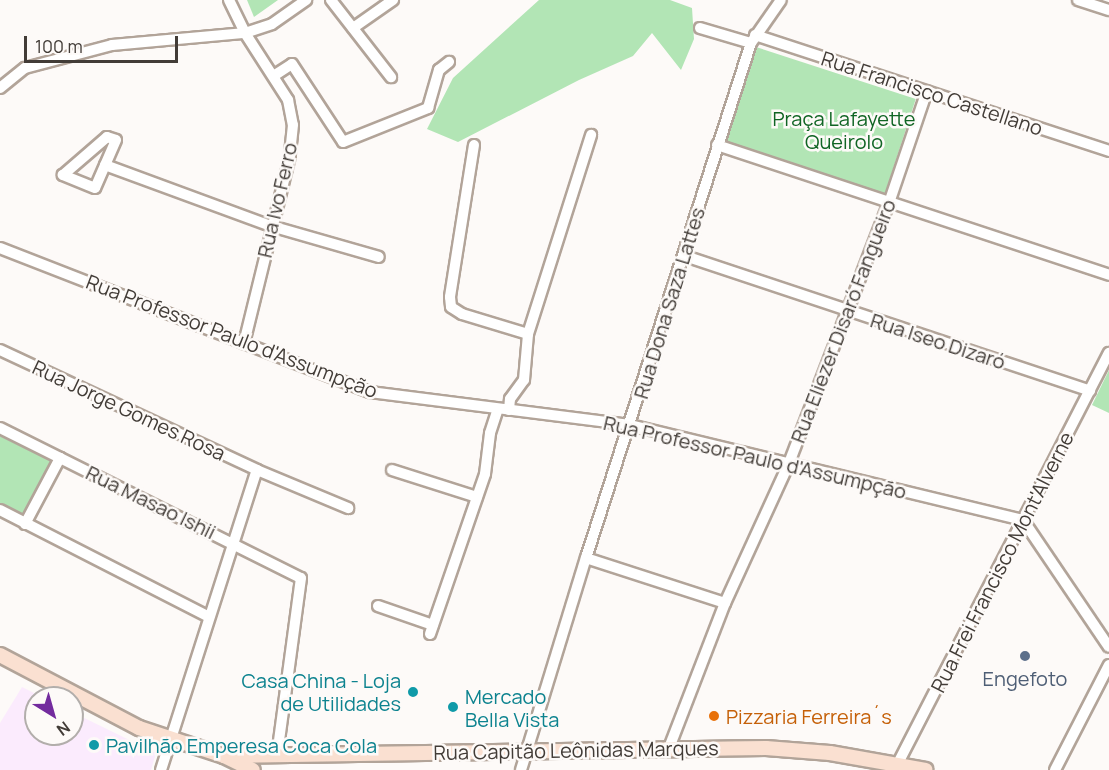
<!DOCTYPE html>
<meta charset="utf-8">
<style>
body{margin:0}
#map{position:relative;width:1109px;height:770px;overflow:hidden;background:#fdfaf8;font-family:Manrope,sans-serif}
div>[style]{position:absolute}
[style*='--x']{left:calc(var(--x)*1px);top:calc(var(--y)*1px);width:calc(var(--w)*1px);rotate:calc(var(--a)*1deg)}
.industrial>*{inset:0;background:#fbebfd}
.green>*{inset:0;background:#b2e5b5;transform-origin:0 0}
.roads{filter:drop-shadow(2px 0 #b2a499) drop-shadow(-2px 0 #b2a499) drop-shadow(0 2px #b2a499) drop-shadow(0 -2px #b2a499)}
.street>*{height:10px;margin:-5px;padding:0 5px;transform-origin:5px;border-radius:5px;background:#fff}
.secondary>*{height:14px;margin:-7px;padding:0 7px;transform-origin:7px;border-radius:7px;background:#fae0d1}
.dots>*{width:16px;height:16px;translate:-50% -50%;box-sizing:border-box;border:3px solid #fdfaf8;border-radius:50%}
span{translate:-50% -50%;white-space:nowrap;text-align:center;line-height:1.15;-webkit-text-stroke:5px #fdfaf8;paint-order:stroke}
.street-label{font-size:20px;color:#423c37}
.park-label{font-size:20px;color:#106524}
.service-label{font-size:20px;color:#4e5e75}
.culture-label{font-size:20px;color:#0d838f}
.right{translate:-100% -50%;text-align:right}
.left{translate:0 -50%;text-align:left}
.food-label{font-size:20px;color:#c56008}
.north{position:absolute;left:24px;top:686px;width:60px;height:60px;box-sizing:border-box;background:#fdfaf8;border:2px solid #b2aeab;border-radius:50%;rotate:143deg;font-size:16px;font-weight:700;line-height:24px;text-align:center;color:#423c37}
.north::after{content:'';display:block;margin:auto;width:21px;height:27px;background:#732b9e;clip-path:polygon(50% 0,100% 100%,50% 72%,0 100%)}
.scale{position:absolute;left:24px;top:36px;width:154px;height:27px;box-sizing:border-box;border:3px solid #423c37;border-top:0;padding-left:8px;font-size:18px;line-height:21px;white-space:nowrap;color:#423c37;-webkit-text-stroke:4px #fdfaf8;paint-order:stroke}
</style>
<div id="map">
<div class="industrial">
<i style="clip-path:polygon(22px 687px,44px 698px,36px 698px,36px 734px,72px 734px,72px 712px,156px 753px,151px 770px,0 770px,0 723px)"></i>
</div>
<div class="green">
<i style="clip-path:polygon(247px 0,278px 0,254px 17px)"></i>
<i style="clip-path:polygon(539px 0,670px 0,692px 8px,694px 39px,681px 70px,652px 33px,633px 56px,579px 80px,458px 142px,427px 129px,453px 78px)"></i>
<i style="left:756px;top:47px;width:168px;height:101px;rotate:18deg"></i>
<i style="clip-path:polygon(1109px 370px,1109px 413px,1092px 405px)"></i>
<i style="clip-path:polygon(0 436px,51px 461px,20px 521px,0 509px)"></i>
</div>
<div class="roads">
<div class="street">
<i style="--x:229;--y:0;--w:37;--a:64"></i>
<i style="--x:245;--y:33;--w:80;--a:57.3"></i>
<i style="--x:288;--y:100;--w:25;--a:79"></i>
<i style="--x:293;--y:125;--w:31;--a:96"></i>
<i style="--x:290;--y:156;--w:193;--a:103.8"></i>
<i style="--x:331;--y:0;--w:98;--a:52.1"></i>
<i style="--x:1078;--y:0;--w:33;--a:18"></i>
<i style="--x:353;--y:28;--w:49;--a:-35"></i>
<i style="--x:700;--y:28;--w:53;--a:16.4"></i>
<i style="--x:755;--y:35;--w:373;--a:18.1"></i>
<i style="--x:275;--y:75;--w:20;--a:-33"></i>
<i style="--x:292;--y:64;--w:93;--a:56.8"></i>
<i style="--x:343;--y:142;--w:92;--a:-21.8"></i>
<i style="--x:428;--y:108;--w:40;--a:-74"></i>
<i style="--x:439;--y:70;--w:13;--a:-39"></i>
<i style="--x:0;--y:88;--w:32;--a:-39"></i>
<i style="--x:25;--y:68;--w:90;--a:-14.8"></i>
<i style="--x:112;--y:45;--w:134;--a:-5.2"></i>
<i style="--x:245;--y:33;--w:28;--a:-18"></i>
<i style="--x:272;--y:24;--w:42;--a:-35.2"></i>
<i style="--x:107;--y:137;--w:9;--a:18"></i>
<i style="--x:116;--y:140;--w:52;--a:113.6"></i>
<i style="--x:95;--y:188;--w:35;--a:-158"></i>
<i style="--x:63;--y:175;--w:58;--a:-40.8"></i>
<i style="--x:474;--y:145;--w:154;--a:99"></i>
<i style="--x:450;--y:297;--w:10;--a:84"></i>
<i style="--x:451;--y:307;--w:13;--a:32"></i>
<i style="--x:462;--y:314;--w:69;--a:16.9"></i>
<i style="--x:717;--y:145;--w:413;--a:18.3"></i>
<i style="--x:105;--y:165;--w:177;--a:20.2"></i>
<i style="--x:271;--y:226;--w:112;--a:16"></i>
<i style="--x:0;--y:248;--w:397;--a:21.3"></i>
<i style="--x:370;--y:392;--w:262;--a:7.2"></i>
<i style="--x:630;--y:425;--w:404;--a:13.6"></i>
<i style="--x:1023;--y:520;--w:153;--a:55.9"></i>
<i style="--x:685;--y:256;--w:427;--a:18.4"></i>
<i style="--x:0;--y:350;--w:284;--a:25"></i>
<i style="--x:257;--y:470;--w:99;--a:22.7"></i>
<i style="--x:509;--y:410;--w:11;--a:-85"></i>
<i style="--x:510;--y:399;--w:24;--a:-54"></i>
<i style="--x:524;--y:380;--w:46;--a:-85"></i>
<i style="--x:528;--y:334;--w:209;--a:-72.4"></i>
<i style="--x:0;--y:428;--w:336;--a:26.5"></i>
<i style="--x:301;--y:578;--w:180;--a:97.7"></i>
<i style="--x:392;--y:470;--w:89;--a:17.6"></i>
<i style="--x:0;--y:510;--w:235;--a:27.1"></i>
<i style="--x:25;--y:524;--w:75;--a:-62.1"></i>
<i style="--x:586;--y:558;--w:146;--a:17.9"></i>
<i style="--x:378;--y:606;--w:58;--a:19.1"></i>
<i style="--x:430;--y:634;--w:169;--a:-71"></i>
<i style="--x:485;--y:474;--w:41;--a:-83"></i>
<i style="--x:490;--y:433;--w:25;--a:-72"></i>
<i style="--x:669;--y:748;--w:155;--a:-68.9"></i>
<i style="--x:725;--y:603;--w:154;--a:-65.4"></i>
<i style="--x:789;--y:463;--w:279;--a:-69"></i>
<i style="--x:889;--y:203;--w:118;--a:-71.3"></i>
<i style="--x:895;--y:769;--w:468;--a:-62.8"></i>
<i style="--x:161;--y:770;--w:315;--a:-72.3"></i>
<i style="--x:521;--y:770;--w:222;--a:-73"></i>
<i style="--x:586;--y:558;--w:541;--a:-72.24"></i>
<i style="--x:751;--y:43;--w:52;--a:-55.1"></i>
<i style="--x:1055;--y:770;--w:118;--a:-62.8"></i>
</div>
<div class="secondary">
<i style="--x:0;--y:655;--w:157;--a:27.7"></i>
<i style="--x:139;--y:728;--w:89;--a:18.2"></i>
<i style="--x:224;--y:756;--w:32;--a:26"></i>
<i style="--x:224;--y:756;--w:542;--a:-0.85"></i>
<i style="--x:766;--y:748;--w:64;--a:4.5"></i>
<i style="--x:830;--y:753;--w:97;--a:10"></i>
</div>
</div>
<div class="dots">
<i style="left:1025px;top:656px;background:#5c6f8a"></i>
<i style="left:413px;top:692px;background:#0f9aa8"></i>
<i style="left:453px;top:707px;background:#0f9aa8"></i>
<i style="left:714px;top:716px;background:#e8710a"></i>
<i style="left:94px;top:745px;background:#0f9aa8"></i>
</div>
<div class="street-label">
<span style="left:932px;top:93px;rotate:18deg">Rua Francisco Castellano</span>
<span style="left:277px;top:200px;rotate:-77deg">Rua Ivo Ferro</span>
<span style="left:669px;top:303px;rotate:-73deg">Rua Dona Saza Lattes</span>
<span style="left:843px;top:321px;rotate:-69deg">Rua Eliezer Disaró Fangueiro</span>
<span style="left:232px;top:336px;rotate:21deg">Rua Professor Paulo d'Assumpção</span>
<span style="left:938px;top:341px;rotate:18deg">Rua Iseo Dizaró</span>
<span style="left:129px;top:410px;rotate:25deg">Rua Jorge Gomes Rosa</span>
<span style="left:755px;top:457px;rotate:13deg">Rua Professor Paulo d'Assumpção</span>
<span style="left:151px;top:502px;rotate:26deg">Rua Masao Ishii</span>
<span style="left:1002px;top:562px;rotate:-63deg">Rua Frei Francisco Mont'Alverne</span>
<span style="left:576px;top:750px;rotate:-1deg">Rua Capitão Leônidas Marques</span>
</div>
<div class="park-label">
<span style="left:844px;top:130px">Praça Lafayette<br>Queirolo</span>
</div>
<div class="service-label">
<span style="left:1025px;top:678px">Engefoto</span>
</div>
<div class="culture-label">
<span class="right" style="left:401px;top:692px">Casa China - Loja<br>de Utilidades</span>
<span class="left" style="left:465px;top:708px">Mercado<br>Bella Vista</span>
<span class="left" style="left:106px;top:745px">Pavilhão Emperesa Coca Cola</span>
</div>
<div class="food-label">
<span class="left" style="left:726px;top:716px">Pizzaria Ferreira´s</span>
</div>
<div class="north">N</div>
<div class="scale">100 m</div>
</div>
